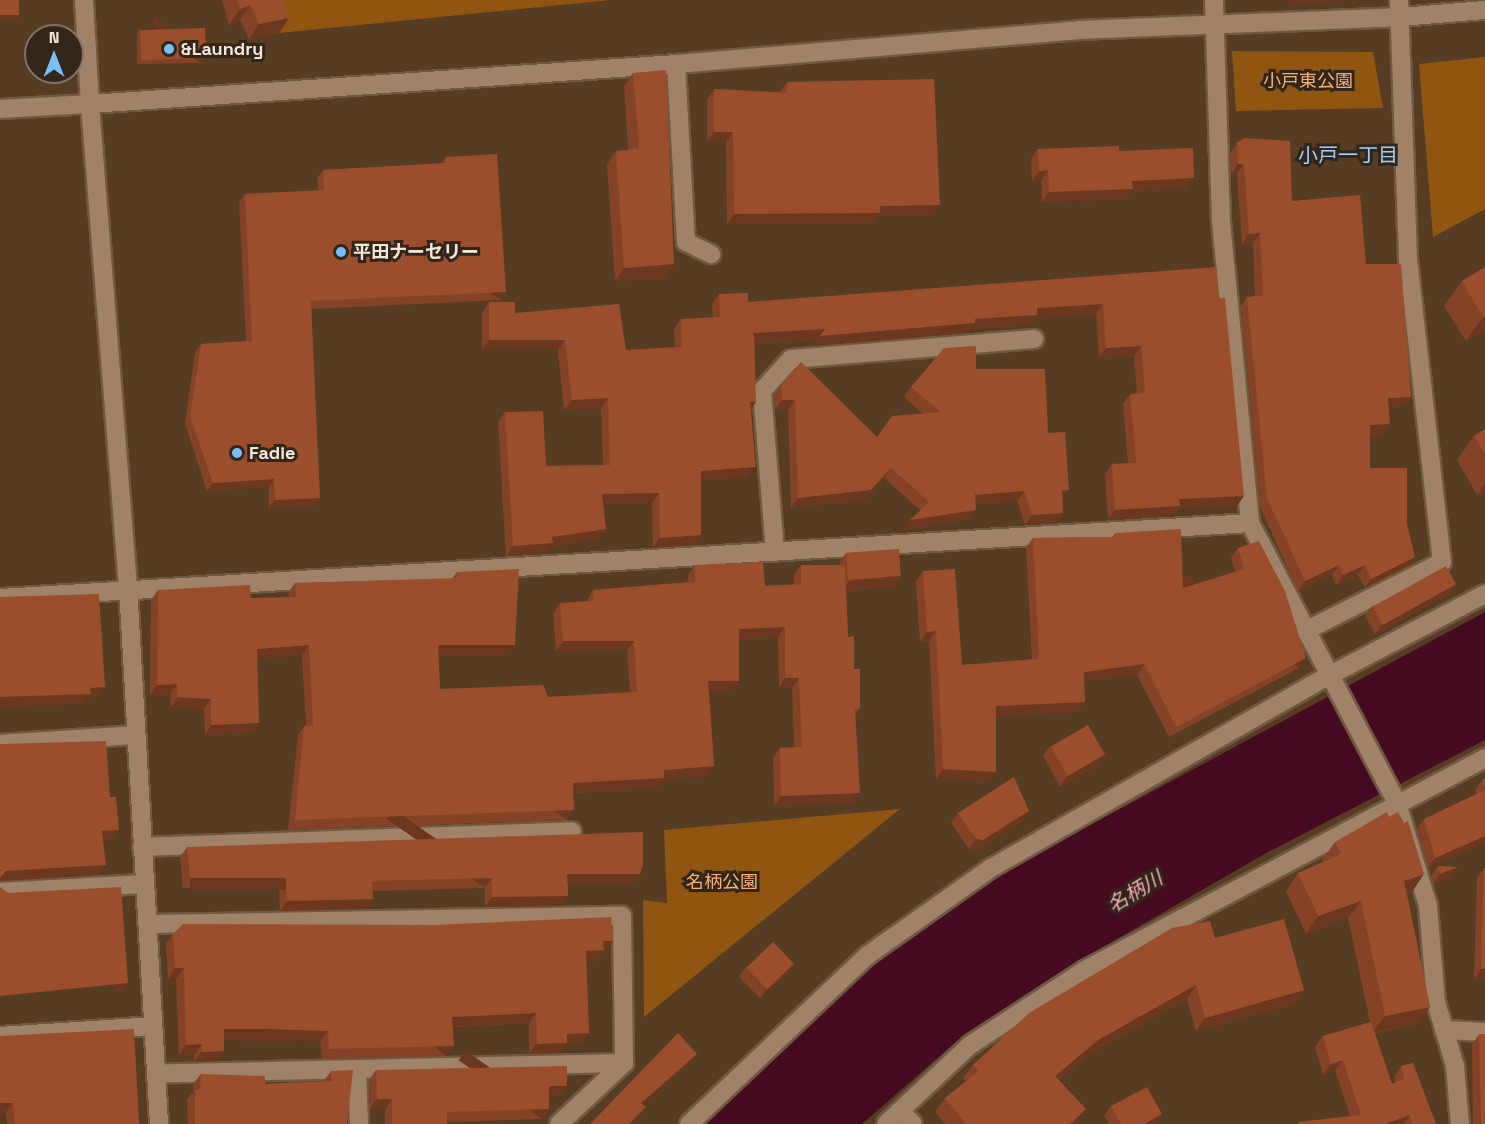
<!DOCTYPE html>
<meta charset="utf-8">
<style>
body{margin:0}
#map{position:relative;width:1485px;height:1124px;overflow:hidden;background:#563c23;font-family:"Space Grotesk","Noto Sans JP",sans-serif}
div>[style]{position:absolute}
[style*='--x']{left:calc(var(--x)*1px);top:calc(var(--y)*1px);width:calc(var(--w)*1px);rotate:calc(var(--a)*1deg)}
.green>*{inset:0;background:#8f5511}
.water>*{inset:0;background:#460b21}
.roads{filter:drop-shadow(2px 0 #6f5943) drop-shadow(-2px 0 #6f5943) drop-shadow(0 2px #6f5943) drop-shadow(0 -2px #6f5943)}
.street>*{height:18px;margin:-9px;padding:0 9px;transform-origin:9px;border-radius:9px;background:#a08268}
.secondary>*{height:18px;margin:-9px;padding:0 9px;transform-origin:9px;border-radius:9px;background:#a08268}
.wall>*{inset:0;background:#844326}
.shaded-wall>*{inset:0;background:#6c371f;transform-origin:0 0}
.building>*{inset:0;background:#9a4e2c;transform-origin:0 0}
.dots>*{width:16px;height:16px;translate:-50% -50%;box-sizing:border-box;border:3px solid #32261b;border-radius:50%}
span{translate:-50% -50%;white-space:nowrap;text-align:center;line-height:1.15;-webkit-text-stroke:6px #32261b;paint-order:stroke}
.poi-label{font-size:18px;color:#f6e6d7;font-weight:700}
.left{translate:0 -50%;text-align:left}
.park-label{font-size:18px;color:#f7b272}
.neighbourhood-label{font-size:20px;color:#9dd1fb}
.water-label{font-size:20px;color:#f3adbe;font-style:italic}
.north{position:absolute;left:24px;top:24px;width:60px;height:60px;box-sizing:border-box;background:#32261b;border:2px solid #807366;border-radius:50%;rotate:0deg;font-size:16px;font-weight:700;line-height:24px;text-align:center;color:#f6e6d7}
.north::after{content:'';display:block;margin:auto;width:21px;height:27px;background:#77bff7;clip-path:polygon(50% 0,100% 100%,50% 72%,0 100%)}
</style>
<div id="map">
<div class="green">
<i style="clip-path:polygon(268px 0,611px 0,279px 33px)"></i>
<i style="clip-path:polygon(1232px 51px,1373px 52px,1383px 108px,1236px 111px)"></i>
<i style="clip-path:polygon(1485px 57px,1485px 209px,1433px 237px,1419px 64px)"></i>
<i style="clip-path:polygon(900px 809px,644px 1017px,643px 900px,667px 903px,664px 830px)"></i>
</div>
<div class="water">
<i style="clip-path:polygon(1485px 612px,1485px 740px,1268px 852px,1065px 969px,965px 1034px,862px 1124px,703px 1124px,870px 967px,988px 880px)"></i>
</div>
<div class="roads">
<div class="street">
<i style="--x:1214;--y:0;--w:221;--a:88.2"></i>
<i style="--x:1221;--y:221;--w:303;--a:84.5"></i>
<i style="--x:1401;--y:17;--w:84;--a:-4.8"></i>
<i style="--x:676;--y:64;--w:178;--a:86.8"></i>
<i style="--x:686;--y:242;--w:28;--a:26"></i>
<i style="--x:0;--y:109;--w:90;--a:-3.2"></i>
<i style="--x:90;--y:104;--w:104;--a:-93.3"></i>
<i style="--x:775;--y:552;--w:162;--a:-94.6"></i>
<i style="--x:762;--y:391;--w:43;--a:-47.8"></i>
<i style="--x:791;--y:359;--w:244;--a:-4.7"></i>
<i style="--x:0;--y:598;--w:1252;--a:-3.43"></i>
<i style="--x:1250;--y:523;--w:316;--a:62.3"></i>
<i style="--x:1397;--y:803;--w:108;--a:73.2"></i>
<i style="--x:1428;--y:906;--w:96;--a:85.2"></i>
<i style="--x:1436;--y:1002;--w:67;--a:73.5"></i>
<i style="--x:1455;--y:1066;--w:58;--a:85.1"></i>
<i style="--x:1305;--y:631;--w:153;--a:-26.7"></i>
<i style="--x:1442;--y:562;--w:306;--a:-96.4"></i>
<i style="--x:1408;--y:258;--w:258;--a:-92"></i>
<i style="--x:0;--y:744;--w:136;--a:-3.8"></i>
<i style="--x:142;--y:847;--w:430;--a:-2.1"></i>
<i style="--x:0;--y:892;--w:144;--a:-3.2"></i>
<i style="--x:149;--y:924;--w:473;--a:-1"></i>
<i style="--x:622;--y:916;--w:147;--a:89.2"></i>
<i style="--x:624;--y:1063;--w:467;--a:178.7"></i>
<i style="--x:1444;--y:1030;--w:41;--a:2.8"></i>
<i style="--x:0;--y:1036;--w:153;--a:-3.7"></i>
<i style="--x:357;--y:1071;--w:53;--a:87.8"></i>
<i style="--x:900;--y:1111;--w:18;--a:45"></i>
<i style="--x:559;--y:1124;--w:89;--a:-43.2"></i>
<i style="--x:689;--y:1124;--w:246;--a:-43.4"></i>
<i style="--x:868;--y:955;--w:151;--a:-35.3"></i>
<i style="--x:991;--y:868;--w:390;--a:-29.7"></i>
<i style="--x:1330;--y:675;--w:175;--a:-27.6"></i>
<i style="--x:886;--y:1124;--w:115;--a:-43.2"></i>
<i style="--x:970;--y:1045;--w:137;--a:-33.1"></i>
<i style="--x:1085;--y:970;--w:453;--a:-27.9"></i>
</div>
<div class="secondary">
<i style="--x:159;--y:1124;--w:538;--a:-93.3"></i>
<i style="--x:128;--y:587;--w:484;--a:-94.5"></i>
<i style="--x:90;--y:104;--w:587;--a:-3.9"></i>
<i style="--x:676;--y:64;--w:405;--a:-4.8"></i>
<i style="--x:1080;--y:30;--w:321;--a:-2.3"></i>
</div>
</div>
<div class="wall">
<i style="clip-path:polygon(222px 0,283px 0,279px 33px,249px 39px,240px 20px,229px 25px)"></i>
<i style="clip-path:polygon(140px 29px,202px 63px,137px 64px,137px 34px)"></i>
<i style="clip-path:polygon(633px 73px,674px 264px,665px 278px,615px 281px,607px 164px,616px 151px,628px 150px,624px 86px)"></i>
<i style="clip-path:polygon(787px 82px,940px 205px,932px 215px,878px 216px,873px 223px,727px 224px,726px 142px,707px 142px,707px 99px,714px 89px,780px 92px)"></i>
<i style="clip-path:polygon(1237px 143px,1292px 201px,1366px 264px,1411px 397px,1405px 406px,1389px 407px,1383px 434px,1370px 435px,1370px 468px,1407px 524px,1408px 566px,1365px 588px,1358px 575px,1336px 585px,1332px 575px,1298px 591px,1260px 507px,1241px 306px,1247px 297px,1255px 296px,1253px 243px,1242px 244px,1237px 173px,1231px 174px,1230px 153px)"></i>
<i style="clip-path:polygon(1038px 149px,1119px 151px,1187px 188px,1131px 191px,1126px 199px,1042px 202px,1041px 180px,1032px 181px,1031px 159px)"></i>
<i style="clip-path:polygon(446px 157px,506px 292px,501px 300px,311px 309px,315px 506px,269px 508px,269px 487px,207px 491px,185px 424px,195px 352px,201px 344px,246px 341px,239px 202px,245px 194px,318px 191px,317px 178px,323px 170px,441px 164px)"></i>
<i style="clip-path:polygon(1485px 267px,1485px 330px,1466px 341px,1444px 306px,1462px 281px)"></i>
<i style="clip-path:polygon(719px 294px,748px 302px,1218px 298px,1237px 506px,1178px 509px,1173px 516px,1108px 520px,1105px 474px,1112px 464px,1128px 463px,1123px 404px,1130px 394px,1137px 394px,1134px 356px,1099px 358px,1096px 314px,1035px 318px,1030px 325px,971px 329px,968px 333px,813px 346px,817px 340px,755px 343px,748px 477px,701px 480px,701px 535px,694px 545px,653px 548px,652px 503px,603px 504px,606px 529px,599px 539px,551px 546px,546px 553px,506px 556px,498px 422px,505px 412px,546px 466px,603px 465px,601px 408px,564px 410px,558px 350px,482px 350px,482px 313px,489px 302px,515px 313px,626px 350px,675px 347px,674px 329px,681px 319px,713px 318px,712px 304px)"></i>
<i style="clip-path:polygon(976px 369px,1048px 433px,1062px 500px,1063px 513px,1056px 523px,1025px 525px,1017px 501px,975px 504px,969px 519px,903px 530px,921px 511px,884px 478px,864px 500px,791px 508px,788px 410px,775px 410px,774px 395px,781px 385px,877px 437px,923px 414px,904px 397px,911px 387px)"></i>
<i style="clip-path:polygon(1485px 429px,1485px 491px,1477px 495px,1457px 460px,1474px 436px)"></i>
<i style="clip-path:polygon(1116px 533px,1183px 588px,1235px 572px,1231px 558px,1238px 548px,1299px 668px,1169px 737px,1137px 675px,1084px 681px,1078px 712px,996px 715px,989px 782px,936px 779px,929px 641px,920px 642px,916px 581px,923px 571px,962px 665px,1032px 659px,1026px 548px,1033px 538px,1112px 537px)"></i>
<i style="clip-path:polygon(846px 553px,894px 586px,846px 591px,848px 637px,854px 669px,860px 708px,855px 715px,853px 803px,774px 806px,773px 758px,780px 748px,794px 747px,792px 688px,779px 688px,778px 637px,739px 639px,739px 681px,732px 690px,709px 691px,714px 766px,707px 776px,663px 779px,657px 788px,573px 793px,574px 810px,567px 820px,288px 830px,298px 735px,304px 726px,306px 726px,302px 655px,257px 658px,252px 733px,205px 735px,204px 709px,171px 707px,170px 694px,150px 695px,151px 600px,158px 590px,251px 598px,289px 597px,288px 593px,295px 583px,452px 579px,457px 572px,508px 655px,438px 655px,440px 689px,548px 697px,630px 692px,627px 650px,556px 651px,553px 613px,560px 603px,587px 601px,593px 590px,688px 582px,688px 575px,695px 565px,765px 586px,794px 585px,794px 575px,801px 565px,840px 565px,839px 563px)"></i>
<i style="clip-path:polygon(1456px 584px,1449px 594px,1375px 634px,1365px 616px,1372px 606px)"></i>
<i style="clip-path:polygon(1050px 746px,1098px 765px,1060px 786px,1043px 756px)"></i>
<i style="clip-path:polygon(1485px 778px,1485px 843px,1428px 868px,1417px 829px,1424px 819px,1477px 794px,1475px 790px,1482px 780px)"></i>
<i style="clip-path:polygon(1029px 811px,1022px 821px,976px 850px,969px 849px,951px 823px,958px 813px)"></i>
<i style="clip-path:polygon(1335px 842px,1412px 892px,1407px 894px,1430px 1007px,1418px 1024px,1375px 1033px,1392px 1084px,1395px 1082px,1394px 1077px,1401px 1066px,1436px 1124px,1297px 1124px,1299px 1122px,1350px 1116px,1335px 1071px,1323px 1074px,1315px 1047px,1323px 1036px,1370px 1022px,1348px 918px,1306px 934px,1286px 891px,1298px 873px,1323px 862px,1322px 860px)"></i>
<i style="clip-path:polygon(187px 847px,640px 874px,633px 883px,568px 883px,568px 896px,561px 906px,485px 907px,485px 888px,373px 891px,366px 909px,280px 911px,279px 888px,183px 888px,180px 857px)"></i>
<i style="clip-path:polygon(1438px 866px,1451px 877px,1433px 884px,1431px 876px)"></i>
<i style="clip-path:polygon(1484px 868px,1485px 980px,1474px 979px,1477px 878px)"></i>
<i style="clip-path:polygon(173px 934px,613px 941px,605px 951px,603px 951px,597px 960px,586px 961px,589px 1033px,581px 1043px,567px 1044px,560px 1053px,529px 1054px,529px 1023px,453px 1027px,446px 1056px,322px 1059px,320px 1041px,224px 1040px,217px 1061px,194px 1062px,194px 1055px,179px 1055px,176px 979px,168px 979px,166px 944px)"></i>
<i style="clip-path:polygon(1215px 938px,1304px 990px,1294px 1004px,1196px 1031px,1187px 999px,1089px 1054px,1058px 1080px,1075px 1124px,945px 1124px,935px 1112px,945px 1098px,966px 1081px,963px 1078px,973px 1065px)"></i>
<i style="clip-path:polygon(794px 964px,787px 974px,760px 998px,739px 977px,746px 967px)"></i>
<i style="clip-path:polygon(1479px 1034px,1485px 1124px,1473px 1124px,1472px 1045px)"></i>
<i style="clip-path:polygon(0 1036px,139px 1124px,7px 1124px,6px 1112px,0 1113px)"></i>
<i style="clip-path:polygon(376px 1070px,560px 1096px,549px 1096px,549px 1109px,542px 1119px,447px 1122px,447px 1124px,385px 1124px,385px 1109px,370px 1109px,369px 1080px)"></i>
<i style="clip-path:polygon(331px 1071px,347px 1124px,188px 1124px,187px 1100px,193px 1092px,193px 1084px,201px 1074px,265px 1084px,324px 1081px)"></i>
<i style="clip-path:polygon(1111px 1106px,1162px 1114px,1155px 1124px,1109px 1124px,1104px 1116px)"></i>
</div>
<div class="shaded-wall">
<i style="clip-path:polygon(1292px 0,1355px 0,1289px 5px)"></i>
<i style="clip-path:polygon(251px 5px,240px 20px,229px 25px,240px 9px)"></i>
<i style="clip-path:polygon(20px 14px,17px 19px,0 20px,0 15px)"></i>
<i style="clip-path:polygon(289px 18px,279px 33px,249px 39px,259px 24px)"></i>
<i style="left:206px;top:58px;width:6px;height:65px;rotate:129deg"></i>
<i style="clip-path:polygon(714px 132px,733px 132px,726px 142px,707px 142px)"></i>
<i style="clip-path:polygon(1238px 164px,1244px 164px,1237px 173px,1231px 174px)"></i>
<i style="clip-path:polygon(1048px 170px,1041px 180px,1032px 181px,1039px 171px)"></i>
<i style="clip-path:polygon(1194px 178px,1187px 188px,1131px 191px,1126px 199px,1042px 202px,1049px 192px,1132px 181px)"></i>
<i style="clip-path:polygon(940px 205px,932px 215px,878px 216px,873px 223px,727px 224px,734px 214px,880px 206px)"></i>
<i style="clip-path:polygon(1260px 233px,1253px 243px,1242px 244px,1249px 234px)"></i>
<i style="clip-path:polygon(674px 264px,665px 278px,615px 281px,624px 268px)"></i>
<i style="left:506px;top:292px;width:9px;height:195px;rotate:122deg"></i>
<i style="clip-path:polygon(1103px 304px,1096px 314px,1035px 318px,1030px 325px,971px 329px,968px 333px,813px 346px,817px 340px,747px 343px,754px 333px,975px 319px,1037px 308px)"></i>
<i style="clip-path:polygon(1485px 316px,1485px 330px,1466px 341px,1483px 317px)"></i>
<i style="clip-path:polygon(489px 340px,565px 340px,558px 350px,482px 350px)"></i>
<i style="clip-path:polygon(1141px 346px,1134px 356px,1099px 358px,1106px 348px)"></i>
<i style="clip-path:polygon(1411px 397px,1405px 406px,1381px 408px,1388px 398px)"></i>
<i style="clip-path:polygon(608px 398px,601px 408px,564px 410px,572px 400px)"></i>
<i style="clip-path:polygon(782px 400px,795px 400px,788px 410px,775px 410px)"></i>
<i style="clip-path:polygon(750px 402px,756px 402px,749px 412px)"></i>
<i style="clip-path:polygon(1390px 424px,1383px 434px,1363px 435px,1370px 425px)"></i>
<i style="clip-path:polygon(756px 467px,748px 477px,694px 481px,701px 471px)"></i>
<i style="clip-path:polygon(891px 468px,884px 478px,864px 500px,791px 508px,798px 498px)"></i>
<i style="clip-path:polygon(274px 479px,269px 487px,207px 491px,213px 483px)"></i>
<i style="clip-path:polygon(1485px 484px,1485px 491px,1477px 495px)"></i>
<i style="clip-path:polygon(1069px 490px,1062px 500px,1062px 491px)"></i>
<i style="clip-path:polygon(1024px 491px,1017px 501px,968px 505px,975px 495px)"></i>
<i style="clip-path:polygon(659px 493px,652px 503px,595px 504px,602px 494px)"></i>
<i style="clip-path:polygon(1244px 496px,1237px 506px,1178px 509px,1173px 516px,1108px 520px,1115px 510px,1179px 499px)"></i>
<i style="clip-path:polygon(320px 498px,315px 506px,269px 508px,275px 500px)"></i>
<i style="clip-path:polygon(976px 510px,969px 519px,903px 530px,910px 520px)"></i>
<i style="clip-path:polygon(1063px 513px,1056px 523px,1025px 525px,1032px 515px)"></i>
<i style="clip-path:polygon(606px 529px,599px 539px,551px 546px,546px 553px,506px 556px,513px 546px,552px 537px)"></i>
<i style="clip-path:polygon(701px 535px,694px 545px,653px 548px,660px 538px)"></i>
<i style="clip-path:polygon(1415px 557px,1408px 566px,1365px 588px,1371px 579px)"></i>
<i style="clip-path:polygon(1339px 565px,1332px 575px,1298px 591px,1305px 581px)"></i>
<i style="clip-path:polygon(1365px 565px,1358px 575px,1336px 585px,1343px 575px)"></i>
<i style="clip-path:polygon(901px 576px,894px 586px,842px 591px,849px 581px)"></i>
<i style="clip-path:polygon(1456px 584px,1449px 594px,1375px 634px,1382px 624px)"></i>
<i style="clip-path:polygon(785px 627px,778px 637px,732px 639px,739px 629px)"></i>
<i style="clip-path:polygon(936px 631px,929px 641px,920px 642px,927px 632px)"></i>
<i style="clip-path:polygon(563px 641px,634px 641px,627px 650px,556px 651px)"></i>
<i style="clip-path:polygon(309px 645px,302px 655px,250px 659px,257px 649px)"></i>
<i style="clip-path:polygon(438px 645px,515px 645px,508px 655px,431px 655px)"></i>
<i style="left:1306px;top:658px;width:12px;height:147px;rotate:125deg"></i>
<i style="clip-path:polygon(1144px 664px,1137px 675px,1077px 682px,1084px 672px)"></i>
<i style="clip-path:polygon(785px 678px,799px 678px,792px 688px,779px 688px)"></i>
<i style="clip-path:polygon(708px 681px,739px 681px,732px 690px,701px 691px)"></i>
<i style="clip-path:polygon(177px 684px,170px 694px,150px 695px,157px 685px)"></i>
<i style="clip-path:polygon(105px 687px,98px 697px,88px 697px,83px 704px,0 707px,0 697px)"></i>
<i style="clip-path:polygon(178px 697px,211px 699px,204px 709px,171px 707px)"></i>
<i style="clip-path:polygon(1085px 702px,1078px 712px,989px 716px,996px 706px)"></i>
<i style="clip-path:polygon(259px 723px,252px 733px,205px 735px,211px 725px)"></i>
<i style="clip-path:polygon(1105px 755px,1098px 765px,1060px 786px,1067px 776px)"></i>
<i style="clip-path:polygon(714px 766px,707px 776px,663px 779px,657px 788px,566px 793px,573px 783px,664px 770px)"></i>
<i style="clip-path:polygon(943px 769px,996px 772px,989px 782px,936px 779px)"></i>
<i style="clip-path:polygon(860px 793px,853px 803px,774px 806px,781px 796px)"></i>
<i style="left:574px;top:810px;width:12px;height:279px;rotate:125deg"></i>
<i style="clip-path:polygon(1029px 811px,1022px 821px,976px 850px,969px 849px,976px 839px)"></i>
<i style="clip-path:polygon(119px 830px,112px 840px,95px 841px,102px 831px)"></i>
<i style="clip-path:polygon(1485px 836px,1485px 843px,1428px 868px,1435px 858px)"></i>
<i style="clip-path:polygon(106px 865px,99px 875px,0 881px,0 878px,6px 871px)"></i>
<i style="clip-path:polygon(1458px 867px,1451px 877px,1433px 884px,1440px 874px)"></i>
<i style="clip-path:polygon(567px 874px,640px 874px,633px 883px,560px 883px)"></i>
<i style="clip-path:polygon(1424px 874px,1412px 892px,1392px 899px,1404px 881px)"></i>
<i style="left:190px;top:878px;width:96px;height:12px"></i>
<i style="left:492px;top:878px;width:12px;height:120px;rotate:125deg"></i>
<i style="clip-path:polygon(568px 896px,561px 906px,485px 907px,492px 897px)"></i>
<i style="clip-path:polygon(373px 899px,366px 909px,280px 911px,287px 901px)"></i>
<i style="clip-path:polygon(1361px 901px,1348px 918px,1306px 934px,1318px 916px)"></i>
<i style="clip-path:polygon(603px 941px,613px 941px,605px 951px,603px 951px,597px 960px,579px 961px,586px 951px)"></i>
<i style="clip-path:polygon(794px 964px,787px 974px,760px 998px,767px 988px)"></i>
<i style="clip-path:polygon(175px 968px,184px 968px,176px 979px,168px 979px)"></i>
<i style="clip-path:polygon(1481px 969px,1485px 969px,1485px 980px,1474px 979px)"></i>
<i style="left:128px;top:983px;width:12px;height:129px;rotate:125deg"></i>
<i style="clip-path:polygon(1196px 985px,1187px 999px,1089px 1054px,1045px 1090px,1055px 1076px,1098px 1040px)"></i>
<i style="clip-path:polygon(1304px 990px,1294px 1004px,1196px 1031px,1205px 1018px)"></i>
<i style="clip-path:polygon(1430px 1007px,1418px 1024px,1372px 1033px,1385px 1016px)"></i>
<i style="clip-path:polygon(536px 1013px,529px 1023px,445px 1027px,452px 1017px)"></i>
<i style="clip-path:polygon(224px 1029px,270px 1029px,328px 1031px,320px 1041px,217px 1040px)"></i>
<i style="clip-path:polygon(589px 1033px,581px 1043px,567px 1044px,560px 1053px,529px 1054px,537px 1044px,567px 1034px)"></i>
<i style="clip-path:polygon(202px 1044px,194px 1055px,179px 1055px,186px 1045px)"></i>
<i style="left:454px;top:1046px;width:13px;height:125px;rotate:129deg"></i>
<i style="clip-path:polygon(224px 1051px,217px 1061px,194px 1062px,201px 1052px)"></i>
<i style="clip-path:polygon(697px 1054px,692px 1061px,636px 1110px,641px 1103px)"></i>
<i style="clip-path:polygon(1343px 1060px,1335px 1071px,1323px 1074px,1331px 1064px)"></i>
<i style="clip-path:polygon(549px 1086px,567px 1086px,560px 1096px,542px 1096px)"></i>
<i style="clip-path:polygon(377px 1099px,392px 1099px,385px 1109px,370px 1109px)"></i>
<i style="clip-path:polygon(0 1103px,13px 1103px,6px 1112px,0 1113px)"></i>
<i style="clip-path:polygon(646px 1107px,641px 1114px,631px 1124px,629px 1124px)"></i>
<i style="left:549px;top:1109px;width:12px;height:102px;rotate:125deg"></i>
<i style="clip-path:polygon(1086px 1109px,1076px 1123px,1075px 1124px,1070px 1124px)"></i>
<i style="clip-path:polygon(1162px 1114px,1155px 1124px,1144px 1124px)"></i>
<i style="clip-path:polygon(1410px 1115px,1404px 1124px,1385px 1124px)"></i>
</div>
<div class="building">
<i style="left:0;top:0;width:19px;height:15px"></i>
<i style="clip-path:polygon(237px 0,283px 0,289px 18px,259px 24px,251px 5px,240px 9px)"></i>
<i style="left:205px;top:28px;width:30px;height:65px;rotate:88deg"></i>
<i style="clip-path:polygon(666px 70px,674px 264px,624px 268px,616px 151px,639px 149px,633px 73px)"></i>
<i style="clip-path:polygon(934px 79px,940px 205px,880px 206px,880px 213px,734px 214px,733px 132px,714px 132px,714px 89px,787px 93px,787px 82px)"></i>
<i style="clip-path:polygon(1244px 138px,1290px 141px,1292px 201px,1360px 195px,1366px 264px,1401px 264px,1411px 397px,1388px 398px,1390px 424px,1370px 425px,1370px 468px,1407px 468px,1407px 524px,1415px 557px,1371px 579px,1365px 565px,1343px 575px,1339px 565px,1305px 581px,1267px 498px,1247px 297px,1263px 296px,1260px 233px,1249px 234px,1244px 164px,1238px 164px,1237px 143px)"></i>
<i style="clip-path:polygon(1119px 146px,1119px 151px,1193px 148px,1194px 178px,1132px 181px,1133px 189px,1049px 192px,1048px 170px,1039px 171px,1038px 149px)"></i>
<i style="clip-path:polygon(497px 154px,506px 292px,311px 301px,320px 498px,275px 500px,274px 479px,213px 483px,190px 416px,201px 344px,252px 341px,245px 194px,324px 190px,323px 170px,446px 163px,446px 157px)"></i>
<i style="clip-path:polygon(1216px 267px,1218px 298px,1225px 298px,1244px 496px,1179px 499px,1180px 506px,1115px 510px,1112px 464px,1136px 463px,1130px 394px,1145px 393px,1141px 346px,1106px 348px,1103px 304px,1037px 308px,1037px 315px,975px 319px,975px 323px,820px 336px,825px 329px,754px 333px,756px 402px,750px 402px,756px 467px,701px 471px,701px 535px,660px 538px,659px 493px,602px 494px,606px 529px,552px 537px,553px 543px,513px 546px,505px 412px,543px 411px,546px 466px,610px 465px,608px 398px,572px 400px,565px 340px,489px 340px,489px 302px,515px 302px,515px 313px,619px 304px,626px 350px,682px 347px,681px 319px,720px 317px,719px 294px,748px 293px,748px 302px)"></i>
<i style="clip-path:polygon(1485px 267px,1485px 316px,1483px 317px,1462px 281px)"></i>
<i style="clip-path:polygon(976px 346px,976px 369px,1045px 369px,1048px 433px,1065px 432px,1069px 490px,1062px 491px,1063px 513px,1032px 515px,1024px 491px,975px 495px,976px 510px,910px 520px,929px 502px,891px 468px,871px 490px,798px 498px,795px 400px,782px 400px,781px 385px,801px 362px,877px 437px,892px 416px,941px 412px,911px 387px,944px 348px)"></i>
<i style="clip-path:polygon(1485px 429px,1485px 454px,1474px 436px)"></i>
<i style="clip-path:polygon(1181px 529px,1183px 588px,1244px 569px,1238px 548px,1259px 541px,1285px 591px,1306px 658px,1176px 727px,1144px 664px,1084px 672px,1085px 702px,996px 706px,996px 772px,943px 769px,936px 631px,927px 632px,923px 571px,955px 569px,962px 665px,1039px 659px,1033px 538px,1116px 537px,1116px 533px)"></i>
<i style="left:899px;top:549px;width:27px;height:53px;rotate:86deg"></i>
<i style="clip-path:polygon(763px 562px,765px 586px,801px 584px,801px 565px,845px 565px,848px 637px,854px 636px,854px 669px,860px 669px,860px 708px,855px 709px,860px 793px,781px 796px,780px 748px,802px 747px,799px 678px,785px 678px,785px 627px,739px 629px,739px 681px,708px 681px,714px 766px,664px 770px,664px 778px,573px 783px,574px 810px,295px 820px,304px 726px,313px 726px,309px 645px,257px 649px,259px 723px,211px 725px,211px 699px,178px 697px,177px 684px,157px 685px,158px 590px,250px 585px,251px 598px,296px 597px,295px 583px,457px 578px,457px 572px,519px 569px,515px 645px,438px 645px,440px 689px,543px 685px,548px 697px,637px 692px,634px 641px,563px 641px,560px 603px,594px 601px,593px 590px,695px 582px,695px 565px)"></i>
<i style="left:1446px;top:566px;width:21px;height:84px;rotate:61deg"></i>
<i style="clip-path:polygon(99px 594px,105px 687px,90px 688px,91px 694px,0 697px,0 597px)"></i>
<i style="left:1088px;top:725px;width:34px;height:43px;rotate:60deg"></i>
<i style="clip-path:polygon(106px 741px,110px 797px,116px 797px,119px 830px,102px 831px,106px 865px,6px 871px,0 878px,0 744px)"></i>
<i style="clip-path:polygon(1014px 777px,1029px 811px,983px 840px,976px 839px,958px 813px)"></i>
<i style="clip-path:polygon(1485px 778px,1485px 787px,1482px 780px)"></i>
<i style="clip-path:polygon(1485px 790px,1485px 836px,1435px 858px,1424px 819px)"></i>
<i style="clip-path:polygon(1387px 812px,1389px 817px,1398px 812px,1404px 823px,1408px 821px,1424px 874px,1404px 881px,1430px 1007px,1385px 1016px,1361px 901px,1318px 916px,1298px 873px,1341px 854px,1335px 842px)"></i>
<i style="clip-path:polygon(643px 832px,643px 865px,640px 874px,567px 874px,568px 896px,492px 897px,492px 878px,372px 881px,373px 899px,287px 901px,286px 878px,190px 878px,187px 847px)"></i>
<i style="clip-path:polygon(1438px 866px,1458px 867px,1440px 874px)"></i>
<i style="clip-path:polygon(1484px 868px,1485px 868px,1485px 969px,1481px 969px)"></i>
<i style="clip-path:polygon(0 887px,8px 893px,121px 887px,128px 983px,0 996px)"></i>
<i style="clip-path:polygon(611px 917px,613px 941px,603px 941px,604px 950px,586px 951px,589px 1033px,567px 1034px,567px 1043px,537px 1044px,536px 1013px,452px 1017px,454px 1046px,329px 1049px,328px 1031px,270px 1029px,224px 1029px,224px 1051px,201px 1052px,202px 1044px,186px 1045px,184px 968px,175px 968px,173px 934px,183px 924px,434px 925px)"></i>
<i style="clip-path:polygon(1284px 919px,1304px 990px,1205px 1018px,1196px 985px,1098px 1040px,1055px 1076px,1086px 1109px,1070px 1124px,966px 1124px,945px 1098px,979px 1071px,973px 1065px,1029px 1013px,1172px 928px,1210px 921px,1215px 938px)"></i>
<i style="left:773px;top:942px;width:30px;height:37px;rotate:46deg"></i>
<i style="clip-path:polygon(1371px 1022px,1392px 1084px,1404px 1079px,1401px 1066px,1413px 1063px,1436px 1124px,1412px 1124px,1410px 1115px,1385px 1124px,1299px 1124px,1299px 1122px,1361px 1115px,1343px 1060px,1331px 1064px,1323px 1036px)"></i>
<i style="clip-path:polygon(134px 1029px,139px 1124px,15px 1124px,13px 1103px,0 1103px,0 1036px)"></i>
<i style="clip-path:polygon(678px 1033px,697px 1054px,641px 1103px,646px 1107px,629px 1124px,591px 1124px,591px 1123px)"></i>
<i style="clip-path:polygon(1479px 1034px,1485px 1034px,1485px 1124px,1481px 1124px)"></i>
<i style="clip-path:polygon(567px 1066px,567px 1086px,549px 1086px,549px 1109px,447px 1112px,447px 1124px,392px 1124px,392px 1099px,377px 1099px,376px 1070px)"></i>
<i style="clip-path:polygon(353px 1070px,347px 1124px,195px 1124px,195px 1090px,200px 1089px,201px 1074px,265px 1076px,265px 1084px,332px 1081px,331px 1071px)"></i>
<i style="clip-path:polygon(1147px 1087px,1162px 1114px,1144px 1124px,1121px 1124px,1111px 1106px)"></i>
</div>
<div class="dots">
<i style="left:169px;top:49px;background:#77bff7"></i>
<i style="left:341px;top:252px;background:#77bff7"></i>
<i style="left:237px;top:453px;background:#77bff7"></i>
</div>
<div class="poi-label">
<span class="left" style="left:181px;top:49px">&amp;Laundry</span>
<span class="left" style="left:353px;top:252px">平田ナーセリー</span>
<span class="left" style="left:249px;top:453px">Fadie</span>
</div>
<div class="park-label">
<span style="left:1308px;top:81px">小戸東公園</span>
<span style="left:722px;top:882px">名柄公園</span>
</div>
<div class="neighbourhood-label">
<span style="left:1348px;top:155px">小戸一丁目</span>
</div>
<div class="water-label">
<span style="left:1135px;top:892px;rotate:-31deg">名柄川</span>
</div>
<div class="north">N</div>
</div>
